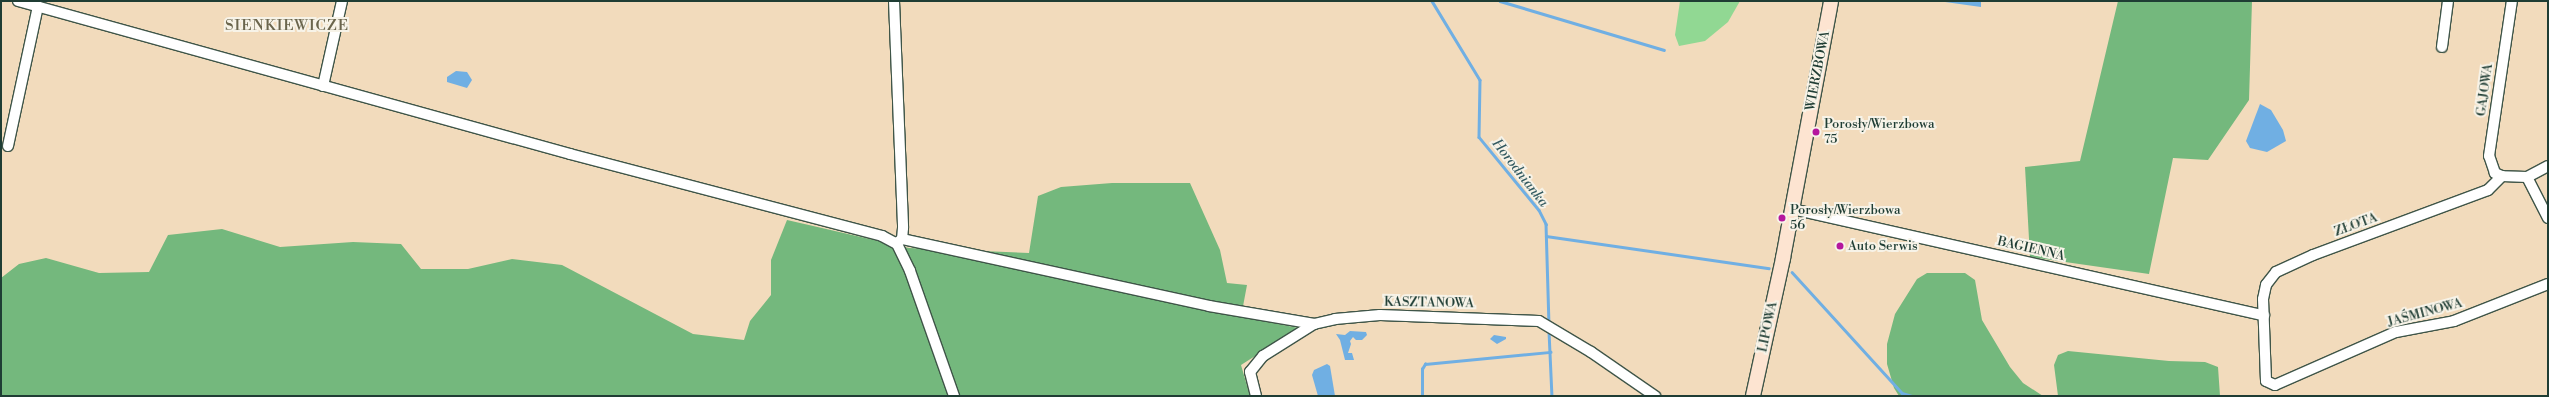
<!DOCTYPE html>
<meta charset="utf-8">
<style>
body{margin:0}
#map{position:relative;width:2549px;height:397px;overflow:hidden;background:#f2dbbc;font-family:"Libre Bodoni",serif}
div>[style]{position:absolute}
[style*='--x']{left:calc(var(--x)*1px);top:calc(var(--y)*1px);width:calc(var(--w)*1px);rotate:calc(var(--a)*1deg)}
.green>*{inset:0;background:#91d893}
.forest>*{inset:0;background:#74b87d}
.water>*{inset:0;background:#70afe3}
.stream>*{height:2.5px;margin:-1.25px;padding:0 1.25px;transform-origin:1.25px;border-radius:1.25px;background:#70afe3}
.roads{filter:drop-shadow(1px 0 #3f5548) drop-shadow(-1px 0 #3f5548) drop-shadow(0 1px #3f5548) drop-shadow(0 -1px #3f5548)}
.street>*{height:10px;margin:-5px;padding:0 5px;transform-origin:5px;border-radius:5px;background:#fff}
.secondary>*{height:14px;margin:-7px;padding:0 7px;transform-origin:7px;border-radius:7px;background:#fde4d1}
.dots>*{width:11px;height:11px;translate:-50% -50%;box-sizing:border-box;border:2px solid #f7f3e8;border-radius:50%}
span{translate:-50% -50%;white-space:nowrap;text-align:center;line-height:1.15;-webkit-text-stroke:4px #f7f3e8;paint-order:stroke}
.street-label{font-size:13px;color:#1f3d34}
.poi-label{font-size:13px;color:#1f3d34}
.left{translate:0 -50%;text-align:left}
.water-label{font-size:14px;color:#335a60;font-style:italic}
.quarter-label{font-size:15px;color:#6a654c;letter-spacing:1px}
.frame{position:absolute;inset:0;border:2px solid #1f3d34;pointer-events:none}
</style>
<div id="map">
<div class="green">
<i style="clip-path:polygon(1680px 1px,1740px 1px,1728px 22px,1705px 41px,1679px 46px,1675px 35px)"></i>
</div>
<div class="forest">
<i style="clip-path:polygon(2118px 1px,2252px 1px,2249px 100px,2208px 160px,2173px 158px,2149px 274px,2030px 257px,2025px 167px,2080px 161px)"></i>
<i style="clip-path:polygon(1112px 183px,1190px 183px,1220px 250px,1227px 283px,1247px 285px,1241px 317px,1299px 328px,1241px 365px,1250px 396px,1px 396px,1px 278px,19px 264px,46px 258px,99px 273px,149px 272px,168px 235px,222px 229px,280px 247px,353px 242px,401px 244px,421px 269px,468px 269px,512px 259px,562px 265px,693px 334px,744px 340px,750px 321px,771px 295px,771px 260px,787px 220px,909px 248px,1029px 253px,1038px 196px,1061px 187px)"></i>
<i style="clip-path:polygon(1927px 273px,1965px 273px,1975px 280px,1982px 320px,2010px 367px,2023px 383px,2043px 396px,1899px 396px,1894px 388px,1887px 364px,1887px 344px,1895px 314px,1917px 279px)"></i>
<i style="clip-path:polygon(2068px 351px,2169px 361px,2205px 362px,2218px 367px,2220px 396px,2058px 396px,2054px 365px,2058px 355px)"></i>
</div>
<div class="water">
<i style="clip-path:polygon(1938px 1px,1981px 1px,1981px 7px)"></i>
<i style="clip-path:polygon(456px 71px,467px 72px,472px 80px,467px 88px,447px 82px,447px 77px)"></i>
<i style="clip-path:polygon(2260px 104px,2271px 110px,2283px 130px,2286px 141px,2267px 152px,2250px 148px,2246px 141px)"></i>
<i style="clip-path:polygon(1350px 331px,1366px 332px,1367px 335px,1362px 340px,1356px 340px,1353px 337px,1350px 341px,1351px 344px,1348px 353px,1352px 353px,1354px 360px,1345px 360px,1340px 340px,1336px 334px,1345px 335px)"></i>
<i style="clip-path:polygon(1494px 335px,1506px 337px,1506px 339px,1497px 344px,1490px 339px)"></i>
<i style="clip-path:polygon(1327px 364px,1330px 366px,1335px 396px,1318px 396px,1312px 375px,1314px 370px)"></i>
</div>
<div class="stream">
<i style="--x:1432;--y:1;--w:92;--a:58.7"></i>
<i style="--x:1480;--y:80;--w:57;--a:91"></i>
<i style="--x:1479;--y:137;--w:94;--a:50.6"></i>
<i style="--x:1539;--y:210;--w:16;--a:63"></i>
<i style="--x:1546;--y:224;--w:100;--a:88.3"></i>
<i style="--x:1500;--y:1;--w:171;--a:16.6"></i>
<i style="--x:1546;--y:236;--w:225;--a:8.2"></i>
<i style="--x:1792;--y:272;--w:164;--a:47.7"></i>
<i style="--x:1902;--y:393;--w:10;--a:17"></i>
<i style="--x:1549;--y:331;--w:65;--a:87.4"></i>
<i style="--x:1422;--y:396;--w:27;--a:-90"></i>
<i style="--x:1422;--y:369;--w:6;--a:-59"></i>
<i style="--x:1425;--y:364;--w:126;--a:-5.5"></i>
</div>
<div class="roads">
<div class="street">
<i style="--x:18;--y:1;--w:573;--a:15.49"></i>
<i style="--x:570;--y:154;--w:323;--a:14.7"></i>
<i style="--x:882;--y:236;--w:17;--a:28"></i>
<i style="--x:897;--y:244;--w:30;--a:64"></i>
<i style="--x:910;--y:271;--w:133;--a:70.6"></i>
<i style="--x:894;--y:1;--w:227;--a:87.7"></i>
<i style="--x:903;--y:228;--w:11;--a:95"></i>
<i style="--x:902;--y:239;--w:5;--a:143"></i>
<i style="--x:2442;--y:47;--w:46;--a:-82.6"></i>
<i style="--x:323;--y:86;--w:87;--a:-77.4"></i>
<i style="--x:8;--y:146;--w:143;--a:-77.9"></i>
<i style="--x:2548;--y:166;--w:24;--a:152"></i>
<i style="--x:2527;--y:177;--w:25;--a:-178"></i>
<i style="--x:2502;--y:176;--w:20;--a:135"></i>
<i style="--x:2488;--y:190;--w:187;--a:159.6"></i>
<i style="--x:2313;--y:255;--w:41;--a:155.3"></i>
<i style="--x:2276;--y:272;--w:16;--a:128"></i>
<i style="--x:2266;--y:285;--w:14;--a:102"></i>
<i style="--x:2263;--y:299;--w:82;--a:87.9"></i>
<i style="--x:2266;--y:381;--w:10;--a:24"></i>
<i style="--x:2275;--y:385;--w:132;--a:-23.7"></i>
<i style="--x:2396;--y:332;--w:59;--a:-10.7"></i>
<i style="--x:2454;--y:321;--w:101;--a:-21.5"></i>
<i style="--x:2502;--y:176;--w:8;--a:-157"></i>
<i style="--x:2495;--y:173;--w:18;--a:-109"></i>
<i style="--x:2489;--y:156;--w:157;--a:-81.6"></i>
<i style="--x:2527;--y:177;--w:46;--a:62.9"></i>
<i style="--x:1792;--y:209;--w:484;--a:12.7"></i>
<i style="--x:902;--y:239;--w:314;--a:12.3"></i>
<i style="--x:1209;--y:306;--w:107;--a:9.7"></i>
<i style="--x:1256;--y:396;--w:25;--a:-104"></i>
<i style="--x:1250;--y:372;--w:21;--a:-51"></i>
<i style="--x:1263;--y:356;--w:60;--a:-32.1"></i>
<i style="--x:1314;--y:324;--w:22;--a:-13"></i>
<i style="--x:1335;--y:319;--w:45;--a:-5.1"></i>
<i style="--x:1380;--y:315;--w:159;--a:2.2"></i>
<i style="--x:1539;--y:321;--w:61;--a:30.8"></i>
<i style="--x:1591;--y:352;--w:78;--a:34.5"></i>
</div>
<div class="secondary">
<i style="--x:1753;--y:396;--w:141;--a:-77.7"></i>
<i style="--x:1783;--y:258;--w:261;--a:-79.4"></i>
</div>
</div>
<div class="dots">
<i style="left:1816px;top:132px;background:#b5179e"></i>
<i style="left:1782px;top:218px;background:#b5179e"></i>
<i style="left:1840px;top:246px;background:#b5179e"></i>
</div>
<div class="street-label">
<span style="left:1818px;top:71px;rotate:-79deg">WIERZBOWA</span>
<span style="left:2485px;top:90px;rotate:-82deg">GAJOWA</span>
<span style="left:2356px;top:225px;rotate:-20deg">ZŁOTA</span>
<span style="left:2031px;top:249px;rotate:13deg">BAGIENNA</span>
<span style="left:1429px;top:303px;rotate:1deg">KASZTANOWA</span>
<span style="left:2425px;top:313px;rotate:-15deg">JAŚMINOWA</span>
<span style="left:1768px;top:327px;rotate:-78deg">LIPOWA</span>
</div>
<div class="poi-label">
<span class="left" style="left:1824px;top:132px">Porosły/Wierzbowa<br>75</span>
<span class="left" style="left:1790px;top:218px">Porosły/Wierzbowa<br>56</span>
<span class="left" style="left:1848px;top:246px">Auto Serwis</span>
</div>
<div class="water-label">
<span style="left:1520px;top:173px;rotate:52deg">Horodnianka</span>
</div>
<div class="quarter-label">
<span style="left:287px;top:26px">SIENKIEWICZE</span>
</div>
<div class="frame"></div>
</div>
